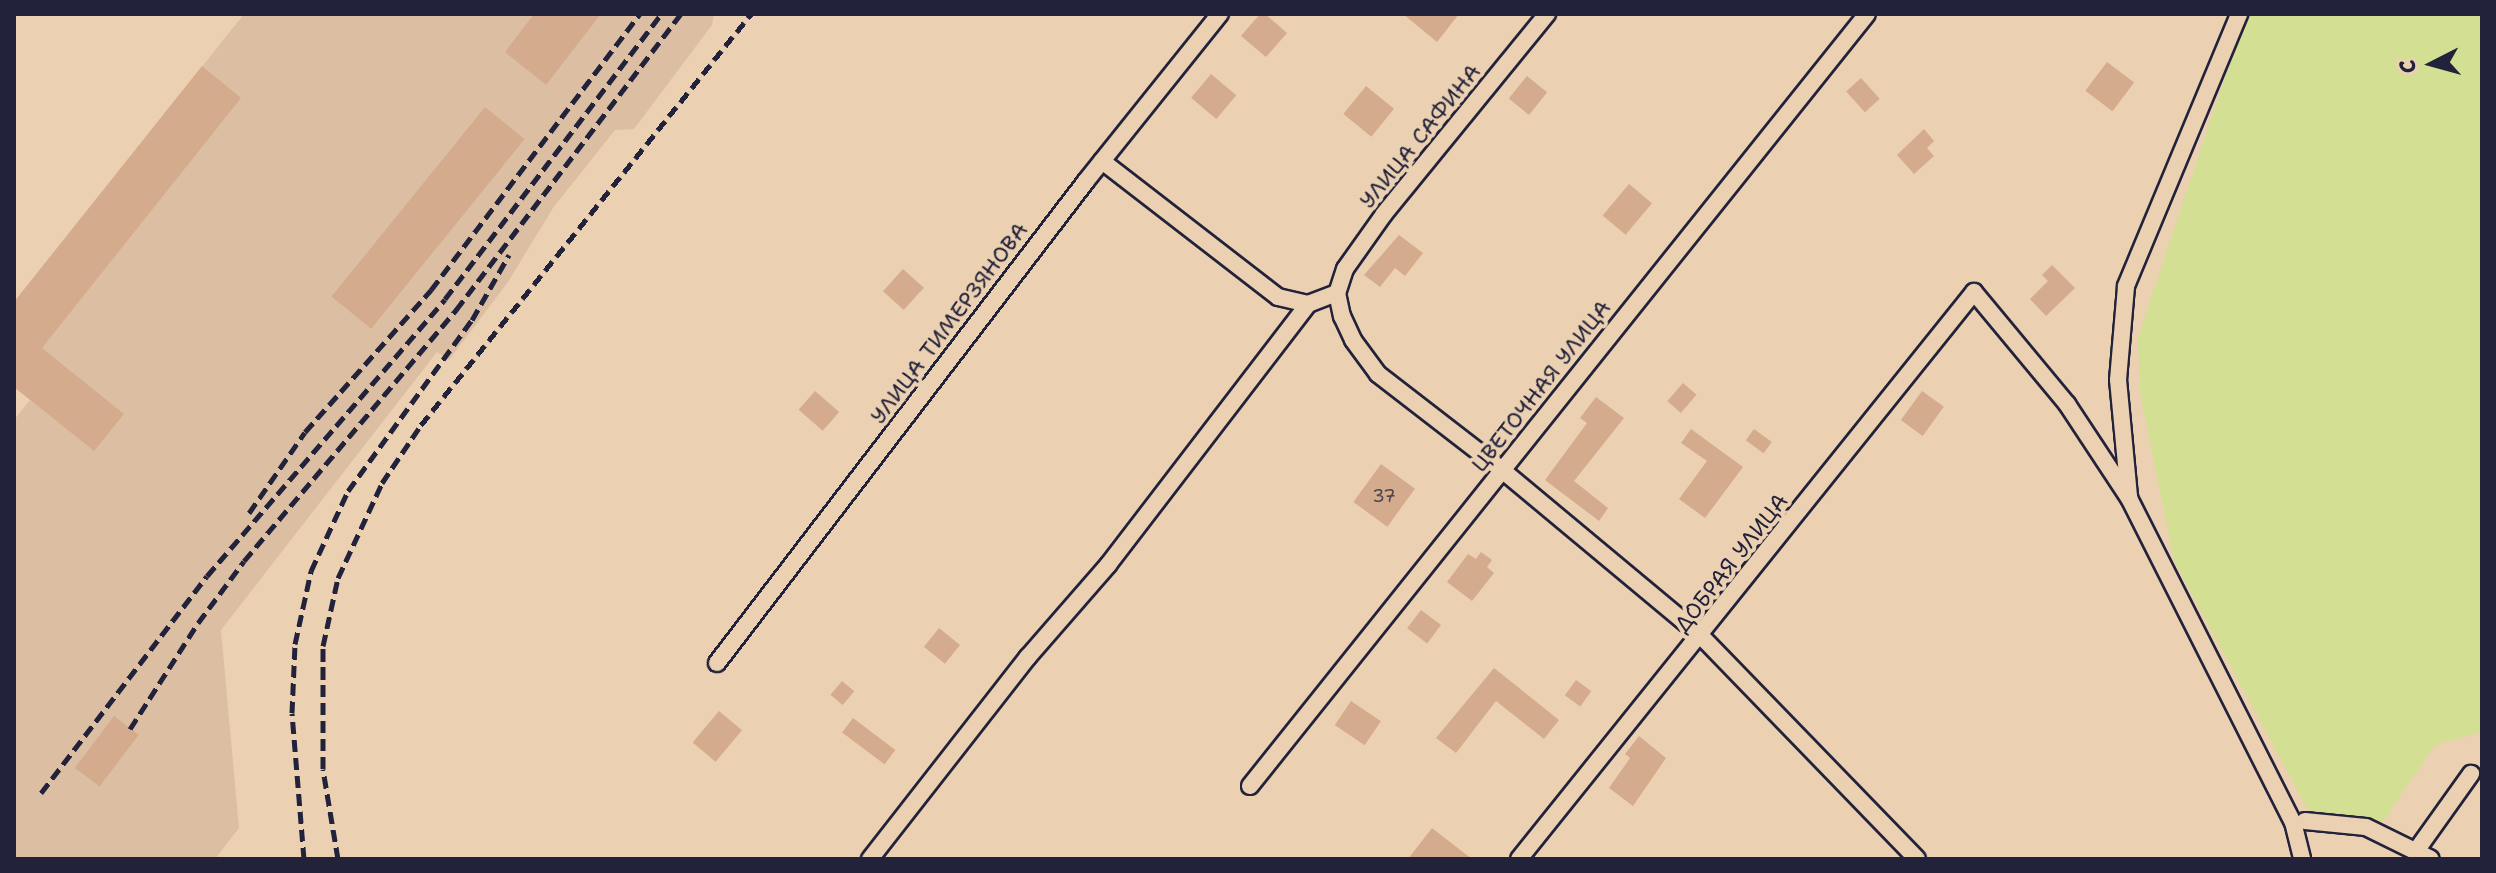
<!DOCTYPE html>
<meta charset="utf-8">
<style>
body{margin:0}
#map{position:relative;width:2496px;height:873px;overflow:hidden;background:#ebd1b2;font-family:"Shantell Sans",sans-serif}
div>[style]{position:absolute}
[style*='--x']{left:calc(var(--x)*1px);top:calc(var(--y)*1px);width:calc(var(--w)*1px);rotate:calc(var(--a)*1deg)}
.built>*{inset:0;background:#dcbfa3}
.green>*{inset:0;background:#d3df92}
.building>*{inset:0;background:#d4ab8d;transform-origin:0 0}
.roads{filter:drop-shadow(2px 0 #22223b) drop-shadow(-2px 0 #22223b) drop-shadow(0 2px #22223b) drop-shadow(0 -2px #22223b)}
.street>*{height:16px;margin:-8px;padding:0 8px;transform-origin:8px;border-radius:8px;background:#ebd1b2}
.rail>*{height:5px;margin-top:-2.5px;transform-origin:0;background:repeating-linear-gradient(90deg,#22223b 0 12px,transparent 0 18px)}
span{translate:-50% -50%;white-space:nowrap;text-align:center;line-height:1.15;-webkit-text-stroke:8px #ebd1b2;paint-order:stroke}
.number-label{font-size:18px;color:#4e4450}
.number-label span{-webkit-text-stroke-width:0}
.street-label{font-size:22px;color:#22223b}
.frame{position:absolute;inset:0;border:16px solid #22223b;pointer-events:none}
.north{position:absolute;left:2392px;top:24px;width:80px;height:80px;-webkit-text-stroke:6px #ebd1b2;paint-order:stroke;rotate:264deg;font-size:22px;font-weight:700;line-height:32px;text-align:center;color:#22223b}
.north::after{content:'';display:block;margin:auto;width:28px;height:36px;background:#22223b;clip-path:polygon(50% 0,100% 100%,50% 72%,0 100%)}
</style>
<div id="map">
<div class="built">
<i style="clip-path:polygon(244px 14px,714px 14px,712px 25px,634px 129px,615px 130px,553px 208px,508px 282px,449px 360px,437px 352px,221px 630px,239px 828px,215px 859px,14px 859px,14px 420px,30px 400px,14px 387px,14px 302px)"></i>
</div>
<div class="green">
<i style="clip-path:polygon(2246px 14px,2482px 14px,2482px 732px,2435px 745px,2383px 822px,2308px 810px,2174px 561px,2140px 392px,2138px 337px)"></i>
</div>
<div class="building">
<i style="clip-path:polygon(534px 14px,601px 14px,546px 85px,505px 52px)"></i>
<i style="clip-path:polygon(1260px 14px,1265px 14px,1287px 33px,1266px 57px,1241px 36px)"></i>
<i style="clip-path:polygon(1403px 14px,1459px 14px,1437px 42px)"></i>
<i style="left:2107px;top:62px;width:34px;height:36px;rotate:37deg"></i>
<i style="clip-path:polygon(202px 66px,241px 98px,42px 348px,124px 414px,94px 451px,14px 387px,14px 302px)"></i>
<i style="left:1211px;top:74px;width:33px;height:31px;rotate:40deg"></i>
<i style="left:1527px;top:76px;width:26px;height:29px;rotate:39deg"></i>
<i style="left:1861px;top:78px;width:28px;height:20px;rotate:48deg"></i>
<i style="left:1366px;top:86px;width:36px;height:36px;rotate:39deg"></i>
<i style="left:485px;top:107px;width:51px;height:244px;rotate:39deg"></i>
<i style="clip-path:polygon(1924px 129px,1934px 141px,1927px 148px,1934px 156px,1914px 174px,1897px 155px)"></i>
<i style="left:1629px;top:184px;width:30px;height:41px;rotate:40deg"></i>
<i style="clip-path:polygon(1399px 235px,1423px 253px,1405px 276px,1395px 268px,1380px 287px,1364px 275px)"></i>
<i style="clip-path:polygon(2052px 265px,2075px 288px,2046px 316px,2030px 299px,2048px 281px,2042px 275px)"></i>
<i style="left:903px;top:269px;width:28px;height:30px;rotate:42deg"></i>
<i style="left:1683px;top:383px;width:18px;height:24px;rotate:41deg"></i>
<i style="left:815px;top:391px;width:32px;height:25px;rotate:41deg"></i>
<i style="left:1922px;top:391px;width:27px;height:36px;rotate:36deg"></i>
<i style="clip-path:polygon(1596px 397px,1624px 418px,1574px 481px,1608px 508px,1599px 521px,1545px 480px,1587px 423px,1580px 418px)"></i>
<i style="clip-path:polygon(1691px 429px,1743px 467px,1705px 518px,1679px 499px,1707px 461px,1681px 443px)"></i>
<i style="left:1754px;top:429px;width:22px;height:14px;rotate:36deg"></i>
<i style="left:1381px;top:464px;width:42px;height:47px;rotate:36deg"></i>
<i style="clip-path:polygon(1481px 552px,1492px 560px,1487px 567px,1494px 573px,1472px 601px,1447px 582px,1468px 554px,1476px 559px)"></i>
<i style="left:1421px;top:610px;width:25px;height:23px;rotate:37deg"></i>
<i style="left:939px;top:628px;width:27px;height:24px;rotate:39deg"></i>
<i style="clip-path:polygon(1494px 668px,1559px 720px,1544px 739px,1496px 701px,1456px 753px,1436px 738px)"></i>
<i style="left:1576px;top:680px;width:19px;height:19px;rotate:36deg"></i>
<i style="left:842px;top:681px;width:16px;height:18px;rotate:40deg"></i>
<i style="left:1351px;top:701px;width:36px;height:29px;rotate:34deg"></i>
<i style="left:719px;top:711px;width:30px;height:41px;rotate:40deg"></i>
<i style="left:114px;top:716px;width:31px;height:65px;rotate:37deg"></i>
<i style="left:853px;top:718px;width:53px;height:18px;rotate:37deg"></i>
<i style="clip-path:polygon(1639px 736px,1666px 758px,1633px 806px,1609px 788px,1630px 758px,1625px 754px)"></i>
<i style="clip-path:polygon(1432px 828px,1472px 859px,1408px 859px)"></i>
</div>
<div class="roads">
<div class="street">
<i style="--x:1547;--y:14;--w:258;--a:129.2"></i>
<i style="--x:1384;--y:214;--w:67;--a:125.3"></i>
<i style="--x:1345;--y:269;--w:25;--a:108"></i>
<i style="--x:1337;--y:293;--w:24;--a:78"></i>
<i style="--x:1342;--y:316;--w:26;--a:65"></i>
<i style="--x:1353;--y:340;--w:42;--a:53.7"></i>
<i style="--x:1378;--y:374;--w:157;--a:37.7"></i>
<i style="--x:1502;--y:470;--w:259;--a:39.8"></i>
<i style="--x:1701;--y:636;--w:310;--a:45.9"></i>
<i style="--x:1102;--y:161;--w:222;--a:37.7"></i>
<i style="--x:1278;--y:297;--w:31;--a:13"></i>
<i style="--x:2129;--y:496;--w:117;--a:-95.4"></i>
<i style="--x:2118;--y:380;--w:94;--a:-85.1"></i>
<i style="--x:2126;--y:286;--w:295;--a:-67.4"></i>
<i style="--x:717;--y:663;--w:607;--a:-52.56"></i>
<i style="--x:1086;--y:181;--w:214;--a:-51.3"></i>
<i style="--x:1250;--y:786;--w:988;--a:-51.37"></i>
<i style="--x:2305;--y:821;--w:61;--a:5.6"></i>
<i style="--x:2366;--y:827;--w:72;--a:26.2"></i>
<i style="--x:2416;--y:851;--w:95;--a:-54.5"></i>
<i style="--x:870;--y:859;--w:256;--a:-52"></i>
<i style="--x:1028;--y:657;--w:122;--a:-49"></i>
<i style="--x:1108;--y:565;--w:329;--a:-52.5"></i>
<i style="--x:1308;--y:304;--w:31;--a:-21"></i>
<i style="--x:1519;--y:859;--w:727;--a:-51.25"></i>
<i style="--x:1974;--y:292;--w:146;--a:50.3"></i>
<i style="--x:2067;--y:404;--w:113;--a:56.6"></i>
<i style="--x:2129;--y:498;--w:363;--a:63.2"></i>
<i style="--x:2293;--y:822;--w:38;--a:76"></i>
</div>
</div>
<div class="rail">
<i style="--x:249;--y:513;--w:98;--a:-55.3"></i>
<i style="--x:305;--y:432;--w:190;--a:-48.4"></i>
<i style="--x:431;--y:290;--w:346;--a:-52.9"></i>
<i style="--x:130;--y:729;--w:126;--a:-57.3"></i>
<i style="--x:198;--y:623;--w:77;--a:-53.4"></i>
<i style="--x:244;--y:561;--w:329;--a:-49.8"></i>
<i style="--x:456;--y:310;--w:372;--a:-52.8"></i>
<i style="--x:41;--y:793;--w:273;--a:-52.6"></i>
<i style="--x:207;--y:576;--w:365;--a:-49.3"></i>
<i style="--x:445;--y:299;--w:358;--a:-52.8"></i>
<i style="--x:304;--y:859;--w:146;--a:-94.7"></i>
<i style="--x:292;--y:713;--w:69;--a:-87.5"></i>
<i style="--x:295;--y:644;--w:75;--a:-77.6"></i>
<i style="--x:311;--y:571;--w:88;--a:-65.2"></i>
<i style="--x:348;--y:491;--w:211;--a:-54.1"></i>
<i style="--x:472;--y:320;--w:75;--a:-60.4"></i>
<i style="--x:338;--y:859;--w:91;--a:-99.5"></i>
<i style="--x:323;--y:769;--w:123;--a:-90"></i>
<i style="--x:323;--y:646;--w:70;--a:-77.6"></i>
<i style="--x:338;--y:578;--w:105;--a:-65.1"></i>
<i style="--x:382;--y:483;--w:70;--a:-56.1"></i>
<i style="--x:421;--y:425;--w:527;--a:-51.24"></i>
</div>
<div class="number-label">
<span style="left:1384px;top:496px">37</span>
</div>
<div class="street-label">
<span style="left:1420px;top:136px;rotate:-51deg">УЛИЦА САФИНА</span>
<span style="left:949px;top:323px;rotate:-53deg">УЛИЦА ТИМЕРЗЯНОВА</span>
<span style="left:1541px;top:386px;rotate:-52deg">ЦВЕТОЧНАЯ УЛИЦА</span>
<span style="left:1731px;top:563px;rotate:-52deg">ДОБРАЯ УЛИЦА</span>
</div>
<div class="frame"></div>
<div class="north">С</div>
</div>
